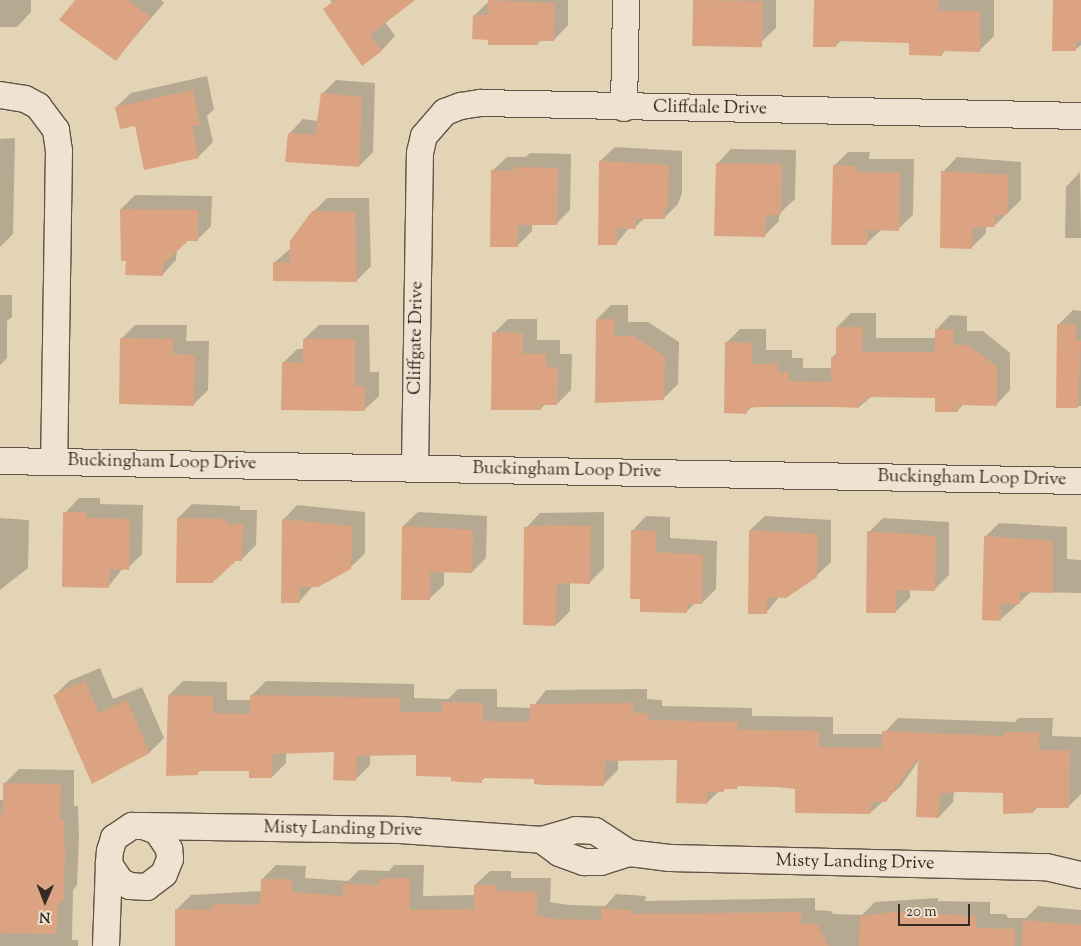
<!DOCTYPE html>
<style>
body{margin:0}
#map{position:relative;width:1081px;height:946px;overflow:hidden;background:#e4d4b6;font-family:"Sorts Mill Goudy",serif}
div>[style]{position:absolute}
[style*='--x']{left:calc(var(--x)*1px);top:calc(var(--y)*1px);width:calc(var(--w)*1px);rotate:calc(var(--a)*1deg)}
.shadow>*{inset:0;background:#0003}
.building>*{inset:0;background:#dca382;transform-origin:0 0}
.roads{filter:drop-shadow(1px 0 #625448) drop-shadow(-1px 0 #625448) drop-shadow(0 1px #625448) drop-shadow(0 -1px #625448)}
.minor>*{height:26px;margin:-13px;padding:0 13px;transform-origin:13px;border-radius:13px;background:#ede3d0}
span{translate:-50% -50%;white-space:nowrap;text-align:center;line-height:1.15;-webkit-text-stroke:4.5px #ede3d0;paint-order:stroke}
.street-label{font-size:18px;color:#372923}
.north{position:absolute;left:20px;top:876px;width:50px;height:50px;-webkit-text-stroke:4px #ede3d0;paint-order:stroke;rotate:181deg;font-size:14px;font-weight:700;line-height:20px;text-align:center;color:#372923}
.north::after{content:'';display:block;margin:auto;width:18px;height:22px;background:#372923;clip-path:polygon(50% 0,100% 100%,50% 72%,0 100%)}
.scale{position:absolute;left:898px;top:904px;width:72px;height:22px;box-sizing:border-box;border:2px solid #372923;border-top:0;padding-left:6px;font-size:15px;line-height:18px;white-space:nowrap;color:#372923;-webkit-text-stroke:4px #ede3d0;paint-order:stroke}
</style>
<div id="map">
<div class="shadow">
<i style="clip-path:polygon(0 0,31px 0,31px 12px,17px 27px,0 27px)"></i>
<i style="clip-path:polygon(77px 0,161px 0,164px 3px,116px 59px)"></i>
<i style="clip-path:polygon(330px 0,411px 0,385px 22px,395px 36px,381px 51px,324px 10px,332px 2px)"></i>
<i style="clip-path:polygon(490px 0,568px 0,568px 25px,554px 40px,542px 39px,537px 44px,489px 38px,474px 16px)"></i>
<i style="clip-path:polygon(694px 0,776px 0,776px 28px,761px 42px,694px 45px)"></i>
<i style="clip-path:polygon(815px 0,994px 0,994px 36px,979px 51px,946px 50px,941px 55px,910px 41px,841px 40px,836px 46px)"></i>
<i style="clip-path:polygon(1055px 0,1081px 0,1081px 45px,1075px 50px)"></i>
<i style="clip-path:polygon(207px 76px,214px 109px,207px 116px,213px 142px,199px 156px,145px 168px,136px 125px,116px 107px,131px 93px)"></i>
<i style="clip-path:polygon(336px 80px,375px 83px,373px 152px,359px 166px,289px 134px,303px 119px,318px 121px,322px 94px)"></i>
<i style="clip-path:polygon(15px 138px,13px 234px,0 247px,0 139px)"></i>
<i style="clip-path:polygon(615px 147px,682px 151px,682px 193px,678px 204px,664px 218px,645px 218px,635px 227px,630px 227px,616px 244px,600px 161px)"></i>
<i style="clip-path:polygon(731px 149px,796px 150px,795px 199px,779px 214px,779px 221px,765px 235px,717px 164px)"></i>
<i style="clip-path:polygon(848px 152px,870px 152px,869px 159px,914px 159px,913px 215px,898px 229px,881px 230px,866px 244px,834px 166px)"></i>
<i style="clip-path:polygon(530px 153px,571px 154px,570px 210px,556px 224px,532px 224px,532px 231px,517px 246px,492px 171px,507px 157px,526px 157px)"></i>
<i style="clip-path:polygon(957px 157px,1021px 162px,1021px 200px,994px 226px,986px 226px,986px 233px,972px 247px,943px 172px)"></i>
<i style="clip-path:polygon(1080px 172px,1081px 238px,1065px 238px,1066px 187px)"></i>
<i style="clip-path:polygon(135px 195px,212px 196px,211px 226px,197px 240px,187px 240px,177px 249px,176px 260px,162px 275px,127px 260px,121px 209px)"></i>
<i style="clip-path:polygon(327px 198px,369px 198px,371px 266px,357px 280px,275px 262px,291px 248px,313px 212px)"></i>
<i style="clip-path:polygon(0 295px,12px 295px,12px 317px,7px 321px,7px 358px,0 365px)"></i>
<i style="clip-path:polygon(611px 305px,628px 305px,628px 322px,648px 322px,679px 342px,678px 384px,664px 398px,597px 319px)"></i>
<i style="clip-path:polygon(1073px 310px,1081px 311px,1081px 406px,1057px 406px,1058px 325px)"></i>
<i style="clip-path:polygon(851px 313px,876px 313px,876px 338px,936px 338px,936px 330px,950px 315px,967px 316px,967px 331px,983px 331px,1010px 353px,1010px 390px,996px 405px,964px 404px,957px 411px,936px 396px,872px 396px,859px 407px,752px 407px,746px 412px,726px 343px,740px 329px,766px 329px,766px 350px,792px 350px,792px 358px,803px 358px,803px 368px,832px 368px,832px 357px,837px 353px,837px 327px)"></i>
<i style="clip-path:polygon(508px 319px,537px 319px,537px 340px,560px 340px,560px 354px,572px 354px,571px 390px,557px 404px,546px 404px,540px 409px,494px 333px)"></i>
<i style="clip-path:polygon(135px 325px,187px 325px,186px 341px,209px 341px,208px 390px,194px 404px,121px 339px)"></i>
<i style="clip-path:polygon(319px 325px,369px 325px,370px 372px,379px 372px,379px 396px,364px 410px,283px 363px,297px 349px,304px 349px,304px 339px)"></i>
<i style="clip-path:polygon(79px 498px,100px 498px,100px 504px,143px 505px,142px 554px,128px 568px,123px 568px,109px 586px,65px 513px)"></i>
<i style="clip-path:polygon(192px 504px,240px 506px,240px 510px,257px 510px,256px 545px,242px 559px,178px 518px)"></i>
<i style="clip-path:polygon(297px 505px,365px 512px,365px 553px,350px 568px,313px 586px,299px 602px,283px 520px)"></i>
<i style="clip-path:polygon(418px 512px,487px 516px,486px 558px,472px 572px,444px 571px,444px 585px,429px 599px,403px 526px)"></i>
<i style="clip-path:polygon(604px 512px,604px 568px,590px 582px,570px 582px,570px 611px,556px 625px,526px 528px,540px 513px)"></i>
<i style="clip-path:polygon(646px 516px,670px 517px,670px 538px,717px 541px,716px 589px,702px 603px,695px 603px,686px 612px,632px 531px)"></i>
<i style="clip-path:polygon(765px 516px,831px 520px,831px 562px,816px 576px,780px 596px,766px 613px,750px 530px)"></i>
<i style="clip-path:polygon(0 518px,29px 520px,28px 568px,0 590px)"></i>
<i style="clip-path:polygon(883px 518px,949px 522px,949px 575px,934px 590px,910px 589px,910px 598px,895px 612px,869px 532px)"></i>
<i style="clip-path:polygon(999px 523px,1067px 527px,1067px 559px,1081px 560px,1081px 593px,1031px 592px,1001px 619px,985px 537px)"></i>
<i style="clip-path:polygon(100px 668px,113px 699px,142px 687px,164px 738px,150px 752px,92px 783px,54px 696px,69px 681px)"></i>
<i style="clip-path:polygon(183px 681px,227px 682px,227px 700px,252px 700px,252px 695px,266px 681px,414px 684px,414px 698px,448px 699px,458px 689px,497px 689px,497px 707px,532px 708px,546px 690px,647px 689px,647px 699px,662px 700px,662px 706px,752px 708px,752px 716px,833px 717px,833px 734px,883px 734px,898px 718px,1015px 722px,1019px 718px,1053px 718px,1052px 736px,1081px 737px,1081px 794px,1068px 807px,1038px 807px,1033px 812px,1004px 791px,954px 791px,953px 802px,939px 817px,919px 760px,901px 786px,870px 813px,797px 788px,740px 785px,719px 791px,707px 803px,678px 759px,618px 760px,618px 770px,604px 784px,535px 778px,486px 777px,481px 781px,453px 776px,417px 754px,370px 753px,370px 765px,356px 779px,335px 751px,286px 751px,286px 763px,272px 777px,251px 770px,201px 769px,197px 774px,169px 695px)"></i>
<i style="clip-path:polygon(19px 769px,74px 770px,74px 806px,78px 806px,79px 836px,77px 885px,73px 890px,72px 940px,78px 940px,78px 946px,0 946px,0 800px,4px 800px,4px 784px)"></i>
<i style="clip-path:polygon(276px 865px,306px 866px,305px 878px,348px 881px,359px 870px,389px 871px,394px 865px,424px 865px,423px 896px,475px 895px,475px 885px,490px 871px,511px 871px,511px 878px,551px 878px,550px 902px,569px 905px,605px 906px,616px 894px,646px 896px,645px 901px,815px 898px,815px 910px,831px 911px,833px 914px,862px 915px,875px 902px,938px 898px,938px 901px,990px 902px,990px 914px,1006px 914px,1008px 918px,1026px 918px,1038px 906px,1081px 910px,1081px 946px,176px 946px,176px 910px,191px 895px,262px 891px,262px 879px)"></i>
</div>
<div class="building">
<i style="clip-path:polygon(75px 0,128px 0,150px 17px,116px 61px,59px 20px)"></i>
<i style="clip-path:polygon(336px 0,415px 0,370px 35px,382px 51px,362px 66px,323px 9px)"></i>
<i style="clip-path:polygon(488px 0,555px 3px,554px 41px,538px 41px,538px 45px,488px 45px,488px 40px,472px 39px,473px 15px,488px 15px)"></i>
<i style="left:693px;top:0;width:70px;height:46px;rotate:1deg"></i>
<i style="clip-path:polygon(814px 0,939px 0,938px 11px,980px 11px,980px 52px,942px 51px,942px 56px,909px 55px,909px 43px,836px 41px,836px 47px,813px 47px)"></i>
<i style="clip-path:polygon(1053px 0,1081px 0,1081px 41px,1076px 41px,1076px 51px,1052px 51px)"></i>
<i style="clip-path:polygon(193px 90px,200px 125px,192px 126px,199px 158px,144px 170px,135px 126px,120px 129px,115px 107px)"></i>
<i style="clip-path:polygon(321px 93px,362px 97px,359px 167px,285px 162px,288px 133px,315px 135px)"></i>
<i style="clip-path:polygon(599px 161px,669px 165px,668px 208px,665px 208px,665px 219px,636px 219px,636px 229px,617px 228px,617px 245px,598px 245px)"></i>
<i style="clip-path:polygon(716px 163px,782px 164px,781px 215px,766px 215px,765px 237px,714px 236px)"></i>
<i style="clip-path:polygon(833px 165px,856px 166px,856px 172px,900px 173px,899px 231px,867px 230px,867px 245px,831px 245px)"></i>
<i style="clip-path:polygon(514px 167px,558px 168px,557px 225px,518px 225px,518px 247px,490px 247px,491px 170px,514px 171px)"></i>
<i style="clip-path:polygon(941px 171px,1008px 175px,1007px 215px,995px 215px,995px 227px,973px 227px,972px 249px,940px 248px)"></i>
<i style="clip-path:polygon(120px 209px,198px 210px,198px 241px,188px 241px,163px 264px,163px 276px,125px 275px,126px 261px,121px 261px)"></i>
<i style="clip-path:polygon(312px 211px,355px 212px,357px 282px,273px 281px,273px 262px,290px 262px,290px 241px)"></i>
<i style="clip-path:polygon(596px 319px,615px 319px,614px 336px,633px 336px,665px 356px,664px 400px,595px 403px)"></i>
<i style="clip-path:polygon(1057px 324px,1076px 324px,1076px 341px,1081px 341px,1078px 408px,1056px 408px)"></i>
<i style="clip-path:polygon(836px 327px,863px 327px,862px 352px,935px 352px,935px 329px,954px 330px,953px 345px,968px 345px,997px 367px,997px 406px,958px 405px,958px 412px,935px 412px,935px 398px,867px 397px,867px 402px,859px 402px,859px 408px,789px 405px,747px 408px,747px 414px,724px 413px,725px 342px,752px 343px,752px 364px,778px 364px,778px 372px,789px 372px,789px 381px,831px 382px,831px 357px,836px 357px)"></i>
<i style="clip-path:polygon(492px 332px,523px 333px,523px 354px,546px 354px,546px 367px,558px 368px,557px 405px,541px 405px,541px 410px,491px 410px)"></i>
<i style="clip-path:polygon(120px 338px,173px 339px,173px 354px,195px 355px,194px 406px,119px 404px)"></i>
<i style="clip-path:polygon(303px 339px,355px 339px,355px 380px,356px 386px,365px 386px,365px 411px,281px 410px,282px 362px,303px 363px)"></i>
<i style="clip-path:polygon(63px 512px,86px 512px,86px 518px,130px 519px,129px 570px,110px 569px,109px 588px,62px 587px)"></i>
<i style="clip-path:polygon(177px 518px,226px 519px,226px 524px,243px 524px,242px 561px,236px 561px,212px 583px,176px 583px)"></i>
<i style="clip-path:polygon(282px 519px,352px 526px,351px 569px,318px 587px,300px 587px,299px 603px,281px 603px)"></i>
<i style="clip-path:polygon(548px 525px,591px 526px,590px 584px,557px 583px,556px 626px,523px 625px,524px 527px)"></i>
<i style="clip-path:polygon(402px 526px,473px 530px,472px 573px,430px 572px,430px 600px,401px 600px)"></i>
<i style="clip-path:polygon(631px 530px,656px 531px,656px 552px,703px 555px,702px 604px,687px 604px,687px 613px,640px 612px,640px 599px,630px 599px)"></i>
<i style="clip-path:polygon(749px 530px,818px 534px,817px 577px,786px 598px,767px 597px,767px 614px,748px 614px)"></i>
<i style="clip-path:polygon(867px 531px,936px 536px,935px 591px,896px 590px,896px 613px,866px 613px)"></i>
<i style="clip-path:polygon(984px 536px,1053px 541px,1053px 593px,1020px 592px,1020px 604px,1001px 604px,1001px 621px,982px 620px)"></i>
<i style="clip-path:polygon(85px 681px,99px 713px,127px 700px,150px 753px,92px 784px,53px 695px)"></i>
<i style="clip-path:polygon(168px 695px,213px 696px,213px 713px,250px 714px,250px 695px,401px 698px,400px 712px,442px 712px,442px 702px,483px 703px,483px 721px,530px 722px,530px 704px,633px 703px,633px 713px,648px 713px,648px 720px,738px 722px,738px 730px,819px 731px,819px 747px,882px 748px,882px 731px,1004px 736px,1004px 732px,1039px 732px,1039px 750px,1070px 750px,1069px 808px,1033px 808px,1033px 813px,1003px 814px,1003px 793px,958px 792px,940px 794px,939px 818px,916px 817px,918px 757px,886px 802px,871px 802px,871px 814px,795px 813px,795px 789px,778px 787px,738px 786px,737px 789px,725px 789px,723px 792px,707px 792px,707px 804px,676px 803px,677px 760px,605px 761px,604px 786px,544px 785px,534px 784px,534px 779px,482px 778px,482px 783px,461px 782px,451px 781px,451px 777px,416px 776px,416px 755px,357px 756px,356px 781px,333px 780px,334px 752px,273px 754px,272px 778px,249px 778px,249px 771px,198px 771px,198px 775px,166px 776px)"></i>
<i style="clip-path:polygon(3px 783px,61px 784px,60px 820px,64px 820px,65px 851px,64px 901px,59px 901px,56px 934px,0 933px,0 814px,3px 814px)"></i>
<i style="clip-path:polygon(410px 878px,410px 910px,474px 909px,474px 885px,497px 885px,497px 891px,537px 892px,537px 916px,554px 919px,601px 920px,601px 908px,632px 910px,632px 914px,801px 912px,801px 924px,817px 924px,829px 946px,175px 946px,175px 909px,211px 910px,211px 905px,221px 904px,260px 905px,261px 879px,292px 879px,292px 892px,343px 896px,343px 884px,379px 885px,379px 879px)"></i>
<i style="clip-path:polygon(893px 912px,976px 916px,976px 928px,1015px 929px,1015px 946px,859px 946px,860px 916px)"></i>
<i style="clip-path:polygon(1023px 920px,1081px 925px,1081px 946px,1022px 946px)"></i>
</div>
<div class="roads">
<div class="minor">
<i style="--x:0;--y:95;--w:25;--a:9"></i>
<i style="--x:25;--y:99;--w:15;--a:28"></i>
<i style="--x:38;--y:106;--w:30;--a:53"></i>
<i style="--x:56;--y:130;--w:21;--a:82"></i>
<i style="--x:59;--y:151;--w:310;--a:90.9"></i>
<i style="--x:624;--y:108;--w:108;--a:-88.9"></i>
<i style="--x:0;--y:461;--w:1081;--a:1.06"></i>
<i style="--x:415;--y:468;--w:315;--a:-89.1"></i>
<i style="--x:420;--y:153;--w:17;--a:-77"></i>
<i style="--x:424;--y:136;--w:32;--a:-49"></i>
<i style="--x:445;--y:112;--w:17;--a:-21"></i>
<i style="--x:461;--y:106;--w:20;--a:-9"></i>
<i style="--x:481;--y:103;--w:600;--a:1.24"></i>
<i style="--x:143;--y:826;--w:257;--a:0.9"></i>
<i style="--x:400;--y:830;--w:142;--a:4"></i>
<i style="--x:542;--y:840;--w:35;--a:-16"></i>
<i style="--x:576;--y:830;--w:19;--a:3"></i>
<i style="--x:595;--y:831;--w:40;--a:32.9"></i>
<i style="--x:542;--y:840;--w:21;--a:37"></i>
<i style="--x:559;--y:853;--w:27;--a:20"></i>
<i style="--x:584;--y:862;--w:17;--a:0"></i>
<i style="--x:601;--y:862;--w:29;--a:-18"></i>
<i style="--x:629;--y:853;--w:41;--a:7"></i>
<i style="--x:670;--y:858;--w:376;--a:1.4"></i>
<i style="--x:1046;--y:867;--w:36;--a:13"></i>
<i style="--x:106;--y:946;--w:82;--a:-87.9"></i>
<i style="--x:109;--y:864;--w:13;--a:-86"></i>
<i style="--x:110;--y:851;--w:14;--a:-73"></i>
<i style="--x:114;--y:838;--w:22;--a:-34"></i>
<i style="--x:132;--y:826;--w:11;--a:0"></i>
<i style="--x:143;--y:826;--w:15;--a:20"></i>
<i style="--x:157;--y:831;--w:22;--a:56"></i>
<i style="--x:169;--y:849;--w:10;--a:84"></i>
<i style="--x:170;--y:859;--w:16;--a:112"></i>
<i style="--x:164;--y:874;--w:21;--a:143"></i>
<i style="--x:147;--y:887;--w:17;--a:-177"></i>
<i style="--x:130;--y:886;--w:10;--a:-156"></i>
<i style="--x:121;--y:882;--w:22;--a:-124"></i>
</div>
</div>
<div class="street-label">
<span style="left:710px;top:109px;rotate:1deg">Cliffdale Drive</span>
<span style="left:417px;top:338px;rotate:-89deg">Cliffgate Drive</span>
<span style="left:162px;top:463px;rotate:1deg">Buckingham Loop Drive</span>
<span style="left:567px;top:471px;rotate:1deg">Buckingham Loop Drive</span>
<span style="left:972px;top:479px;rotate:1deg">Buckingham Loop Drive</span>
<span style="left:343px;top:830px;rotate:1deg">Misty Landing Drive</span>
<span style="left:855px;top:863px;rotate:1deg">Misty Landing Drive</span>
</div>
<div class="north">N</div>
<div class="scale">20 m</div>
</div>
